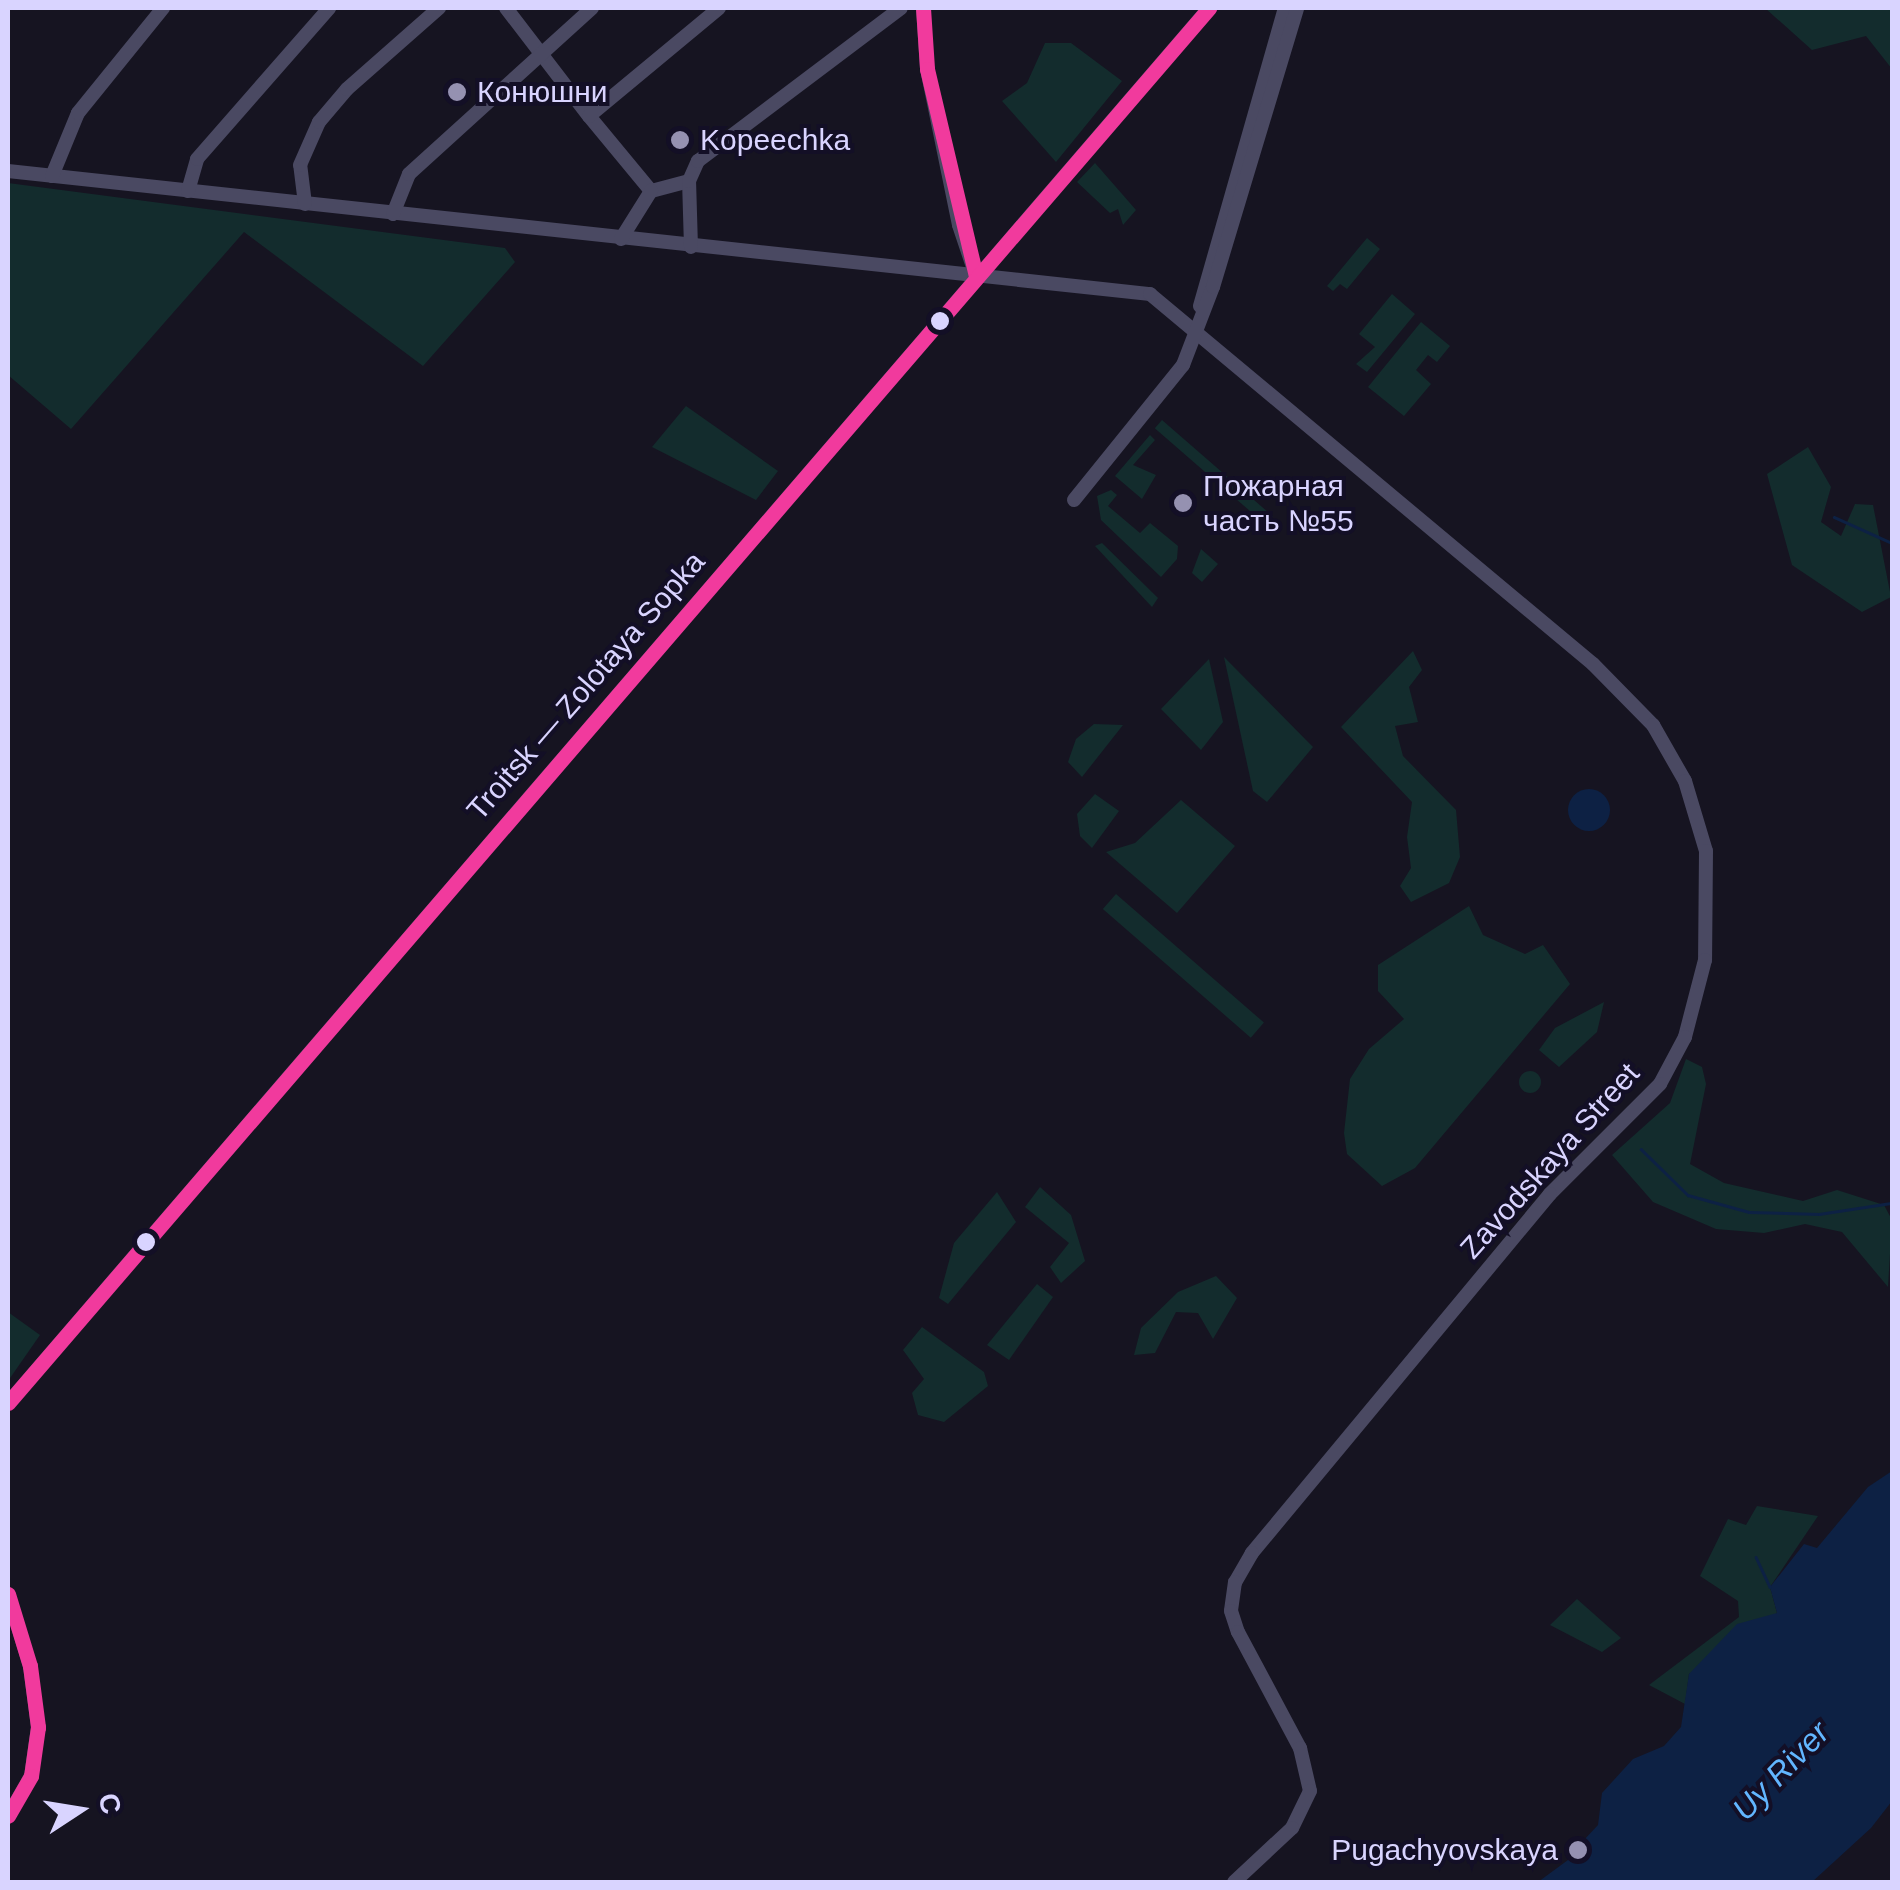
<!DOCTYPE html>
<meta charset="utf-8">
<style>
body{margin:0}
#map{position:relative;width:1900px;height:1890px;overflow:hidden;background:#161421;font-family:Arial,sans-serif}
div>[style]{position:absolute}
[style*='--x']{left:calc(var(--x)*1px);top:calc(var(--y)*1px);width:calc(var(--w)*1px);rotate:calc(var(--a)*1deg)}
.green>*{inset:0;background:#132c2d;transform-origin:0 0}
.round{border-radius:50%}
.water>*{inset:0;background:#0d2144}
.stream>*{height:2.5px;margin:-1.25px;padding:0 1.25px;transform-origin:1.25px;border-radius:1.25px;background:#0d2144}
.minor>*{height:14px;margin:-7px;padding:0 7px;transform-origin:7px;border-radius:7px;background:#4a4962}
.bus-1>*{height:15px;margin:-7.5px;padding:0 7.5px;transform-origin:7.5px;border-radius:7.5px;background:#f13a9d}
.dots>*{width:28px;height:28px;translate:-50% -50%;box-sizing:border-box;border:5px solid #130f26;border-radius:50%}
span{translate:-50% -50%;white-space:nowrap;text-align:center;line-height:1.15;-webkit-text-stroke:8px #130f26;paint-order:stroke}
.poi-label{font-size:30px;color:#d9d4ff}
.left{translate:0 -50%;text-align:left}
.right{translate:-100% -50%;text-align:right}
.street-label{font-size:30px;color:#d9d4ff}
.water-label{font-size:32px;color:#62b6ff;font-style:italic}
.frame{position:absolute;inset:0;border:10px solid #d9d4ff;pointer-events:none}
.north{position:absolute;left:30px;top:1760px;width:100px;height:100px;-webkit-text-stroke:8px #130f26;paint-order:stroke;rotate:78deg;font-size:28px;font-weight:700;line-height:40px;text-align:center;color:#d9d4ff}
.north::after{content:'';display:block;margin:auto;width:35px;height:45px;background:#d9d4ff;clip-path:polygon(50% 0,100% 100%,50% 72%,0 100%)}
</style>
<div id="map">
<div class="green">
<i style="clip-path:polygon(1765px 8px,1892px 8px,1892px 69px,1866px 36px,1812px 50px)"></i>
<i style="clip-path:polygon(1045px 43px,1071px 43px,1122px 81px,1056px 162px,1002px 101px,1027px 83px)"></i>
<i style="clip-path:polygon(1095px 163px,1136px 210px,1123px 225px,1118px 209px,1110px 213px,1077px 182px)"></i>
<i style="clip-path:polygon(8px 183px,505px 248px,515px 262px,423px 366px,244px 232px,71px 429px,8px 375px)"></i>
<i style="clip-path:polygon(1367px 238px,1380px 249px,1347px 289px,1340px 284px,1333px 291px,1327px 286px)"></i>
<i style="clip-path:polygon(1392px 294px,1415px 314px,1367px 372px,1356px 364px,1375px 347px,1359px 334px)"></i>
<i style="clip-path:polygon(1421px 322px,1450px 346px,1437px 362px,1428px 355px,1416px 370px,1431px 384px,1404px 416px,1368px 387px)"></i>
<i style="clip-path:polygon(686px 406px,778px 471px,756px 500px,652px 447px)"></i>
<i style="left:1162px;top:420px;width:147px;height:11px;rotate:41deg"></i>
<i style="clip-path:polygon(1150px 435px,1155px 440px,1133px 465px,1156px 475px,1142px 499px,1115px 476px)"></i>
<i style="clip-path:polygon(1808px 447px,1831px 487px,1821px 522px,1841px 536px,1855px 504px,1873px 505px,1891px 597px,1862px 612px,1792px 565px,1767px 474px)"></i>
<i style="clip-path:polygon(1111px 490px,1117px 495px,1108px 506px,1140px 533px,1150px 523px,1178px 546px,1177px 559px,1161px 577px,1101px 520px,1097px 496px)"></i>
<i style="clip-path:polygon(1102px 543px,1158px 598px,1152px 607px,1095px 546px)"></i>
<i style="clip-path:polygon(1201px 549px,1218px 564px,1202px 582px,1192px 573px)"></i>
<i style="clip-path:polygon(1413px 651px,1422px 670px,1409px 687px,1418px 722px,1395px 726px,1403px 756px,1456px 810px,1460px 857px,1449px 883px,1411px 902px,1400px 886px,1411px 868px,1407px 837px,1412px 802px,1341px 727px)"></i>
<i style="clip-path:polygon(1224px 657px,1313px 747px,1267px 802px,1253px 791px)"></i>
<i style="clip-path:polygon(1209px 659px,1223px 722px,1201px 750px,1161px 709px)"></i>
<i style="clip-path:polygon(1094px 724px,1123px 725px,1082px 777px,1068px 762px,1076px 739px)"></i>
<i style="clip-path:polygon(1095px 794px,1119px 811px,1092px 848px,1080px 836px,1077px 814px)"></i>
<i style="clip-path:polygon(1181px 800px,1235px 846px,1177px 913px,1106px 852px,1135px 843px)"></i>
<i style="left:1116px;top:894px;width:196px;height:20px;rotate:41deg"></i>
<i style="clip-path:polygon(1469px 906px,1483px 935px,1525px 954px,1543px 945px,1570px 984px,1415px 1168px,1382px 1186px,1347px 1154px,1344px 1133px,1350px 1079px,1369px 1049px,1404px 1019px,1378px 991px,1378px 965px)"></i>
<i style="clip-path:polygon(1604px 1002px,1597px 1032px,1559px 1067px,1539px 1050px,1555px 1028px)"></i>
<i style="clip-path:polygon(1686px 1059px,1702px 1067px,1706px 1084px,1690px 1164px,1724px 1183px,1803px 1201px,1837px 1190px,1884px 1205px,1892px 1220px,1888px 1287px,1842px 1232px,1805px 1224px,1764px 1233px,1716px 1229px,1653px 1202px,1612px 1155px,1670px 1103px)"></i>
<i class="round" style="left:1519px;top:1071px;width:22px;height:22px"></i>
<i style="clip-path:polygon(1040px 1187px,1071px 1215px,1085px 1261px,1061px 1283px,1050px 1267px,1069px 1243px,1025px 1207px)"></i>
<i style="clip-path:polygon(997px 1192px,1016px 1222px,948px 1304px,939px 1298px,954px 1243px)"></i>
<i style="clip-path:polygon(1216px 1276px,1237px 1298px,1213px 1339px,1198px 1313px,1176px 1312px,1155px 1353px,1134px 1355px,1141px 1328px,1178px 1292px)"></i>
<i style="clip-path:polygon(1037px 1284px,1053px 1297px,1009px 1360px,987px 1345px)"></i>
<i style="clip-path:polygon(8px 1312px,40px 1335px,8px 1381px)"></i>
<i style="clip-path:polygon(922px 1327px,984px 1372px,988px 1386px,944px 1422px,918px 1415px,912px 1393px,924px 1379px,903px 1350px)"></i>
<i style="clip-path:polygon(1757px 1506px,1818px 1516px,1770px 1587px,1777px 1613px,1689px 1674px,1685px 1704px,1649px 1685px,1739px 1617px,1738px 1601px,1700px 1576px,1728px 1519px,1746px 1525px)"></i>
<i style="clip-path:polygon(1577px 1599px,1621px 1638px,1602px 1652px,1550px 1625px)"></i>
</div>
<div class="water">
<i class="round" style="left:1568px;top:789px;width:42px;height:42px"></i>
<i style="clip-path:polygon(1892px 1471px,1892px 1801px,1871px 1828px,1812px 1882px,1538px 1882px,1568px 1860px,1580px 1860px,1583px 1841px,1598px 1825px,1602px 1793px,1633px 1759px,1664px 1746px,1681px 1727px,1689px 1674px,1737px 1624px,1777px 1613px,1770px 1587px,1804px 1544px,1817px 1548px,1868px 1487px)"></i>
</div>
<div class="stream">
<i style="--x:1834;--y:517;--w:64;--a:24.1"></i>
<i style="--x:1641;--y:1149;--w:66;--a:44.4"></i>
<i style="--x:1688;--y:1195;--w:63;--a:15.6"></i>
<i style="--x:1749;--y:1212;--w:70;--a:1.6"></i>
<i style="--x:1819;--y:1214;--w:74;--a:-8.6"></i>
<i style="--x:1756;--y:1557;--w:33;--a:65"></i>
</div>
<div class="minor">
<i style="--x:506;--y:8;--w:136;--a:52.5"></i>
<i style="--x:923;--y:8;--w:61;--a:86.2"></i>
<i style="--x:927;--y:69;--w:159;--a:78.4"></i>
<i style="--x:959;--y:225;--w:54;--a:71.6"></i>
<i style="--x:8;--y:171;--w:1149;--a:6.15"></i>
<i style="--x:1150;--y:294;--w:577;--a:39.87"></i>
<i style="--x:1593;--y:664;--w:86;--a:45.5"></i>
<i style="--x:1653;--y:725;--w:64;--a:60.3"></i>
<i style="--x:1685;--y:781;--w:73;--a:73.3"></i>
<i style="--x:1706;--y:851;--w:109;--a:90.5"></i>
<i style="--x:1705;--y:960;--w:80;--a:104.6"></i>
<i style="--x:1685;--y:1037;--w:53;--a:118"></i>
<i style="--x:1660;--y:1084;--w:156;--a:135"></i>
<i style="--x:1550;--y:1194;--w:467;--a:129.7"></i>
<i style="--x:1252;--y:1553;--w:34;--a:120"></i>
<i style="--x:1235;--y:1582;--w:29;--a:98"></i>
<i style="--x:1231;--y:1611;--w:22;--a:72"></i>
<i style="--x:1238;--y:1632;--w:132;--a:61.9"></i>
<i style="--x:1300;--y:1748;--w:44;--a:76.9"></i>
<i style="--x:1310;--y:1791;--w:41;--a:115.9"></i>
<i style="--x:1292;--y:1828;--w:79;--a:137"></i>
<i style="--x:52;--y:176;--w:68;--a:-67.6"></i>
<i style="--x:78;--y:113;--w:135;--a:-51"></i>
<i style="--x:689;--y:181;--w:39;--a:165"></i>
<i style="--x:651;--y:191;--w:97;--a:-129.6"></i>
<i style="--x:589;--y:116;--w:169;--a:-39.7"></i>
<i style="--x:188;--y:191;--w:33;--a:-74"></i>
<i style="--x:197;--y:159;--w:201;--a:-48.8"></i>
<i style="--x:305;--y:204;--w:39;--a:-97"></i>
<i style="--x:300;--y:165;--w:47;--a:-66.2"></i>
<i style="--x:319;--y:122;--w:43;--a:-49.7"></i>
<i style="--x:347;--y:89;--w:123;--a:-41.4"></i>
<i style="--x:393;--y:214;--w:43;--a:-68.2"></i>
<i style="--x:409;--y:174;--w:247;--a:-42.2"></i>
<i style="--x:621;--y:239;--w:57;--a:-58"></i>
<i style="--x:691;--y:247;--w:66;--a:-91.7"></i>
<i style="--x:689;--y:181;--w:22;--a:-66"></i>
<i style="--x:698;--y:161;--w:254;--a:-37"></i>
<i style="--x:1200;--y:306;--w:310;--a:-74.1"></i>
<i style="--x:1074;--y:500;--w:174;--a:-51.1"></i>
<i style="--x:1183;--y:365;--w:84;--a:-69"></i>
<i style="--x:1213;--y:287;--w:291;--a:-73.2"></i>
<i style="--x:8;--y:1403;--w:1841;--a:-49.27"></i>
<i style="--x:8;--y:1594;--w:75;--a:73"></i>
<i style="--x:30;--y:1666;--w:62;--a:82.5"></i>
<i style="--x:38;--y:1727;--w:49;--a:98.1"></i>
<i style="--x:31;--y:1776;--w:46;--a:119.9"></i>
</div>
<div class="bus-1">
<i style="--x:923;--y:8;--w:61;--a:86.2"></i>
<i style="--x:927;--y:69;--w:213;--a:76.7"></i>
<i style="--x:8;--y:1403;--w:1841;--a:-49.27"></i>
<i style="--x:8;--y:1594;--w:75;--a:73"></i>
<i style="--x:30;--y:1666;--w:62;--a:82.5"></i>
<i style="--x:38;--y:1727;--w:49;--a:98.1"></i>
<i style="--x:31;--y:1776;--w:46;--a:119.9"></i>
</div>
<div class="dots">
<i style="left:457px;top:92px;background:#9591b1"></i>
<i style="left:680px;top:140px;background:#9591b1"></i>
<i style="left:940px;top:321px;background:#d9d4ff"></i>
<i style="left:1183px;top:503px;background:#9591b1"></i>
<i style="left:146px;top:1242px;background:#d9d4ff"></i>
<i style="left:1578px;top:1850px;background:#9591b1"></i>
</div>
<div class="poi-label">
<span class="left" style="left:477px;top:92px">Конюшни</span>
<span class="left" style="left:700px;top:140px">Kopeechka</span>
<span class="left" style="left:1203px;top:503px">Пожарная<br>часть №55</span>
<span class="right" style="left:1558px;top:1850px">Pugachyovskaya</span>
</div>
<div class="street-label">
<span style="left:586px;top:686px;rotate:-49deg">Troitsk — Zolotaya Sopka</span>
<span style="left:1550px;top:1161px;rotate:-48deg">Zavodskaya Street</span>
</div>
<div class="water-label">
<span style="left:1781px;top:1771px;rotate:-46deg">Uy River</span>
</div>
<div class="frame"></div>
<div class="north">С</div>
</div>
